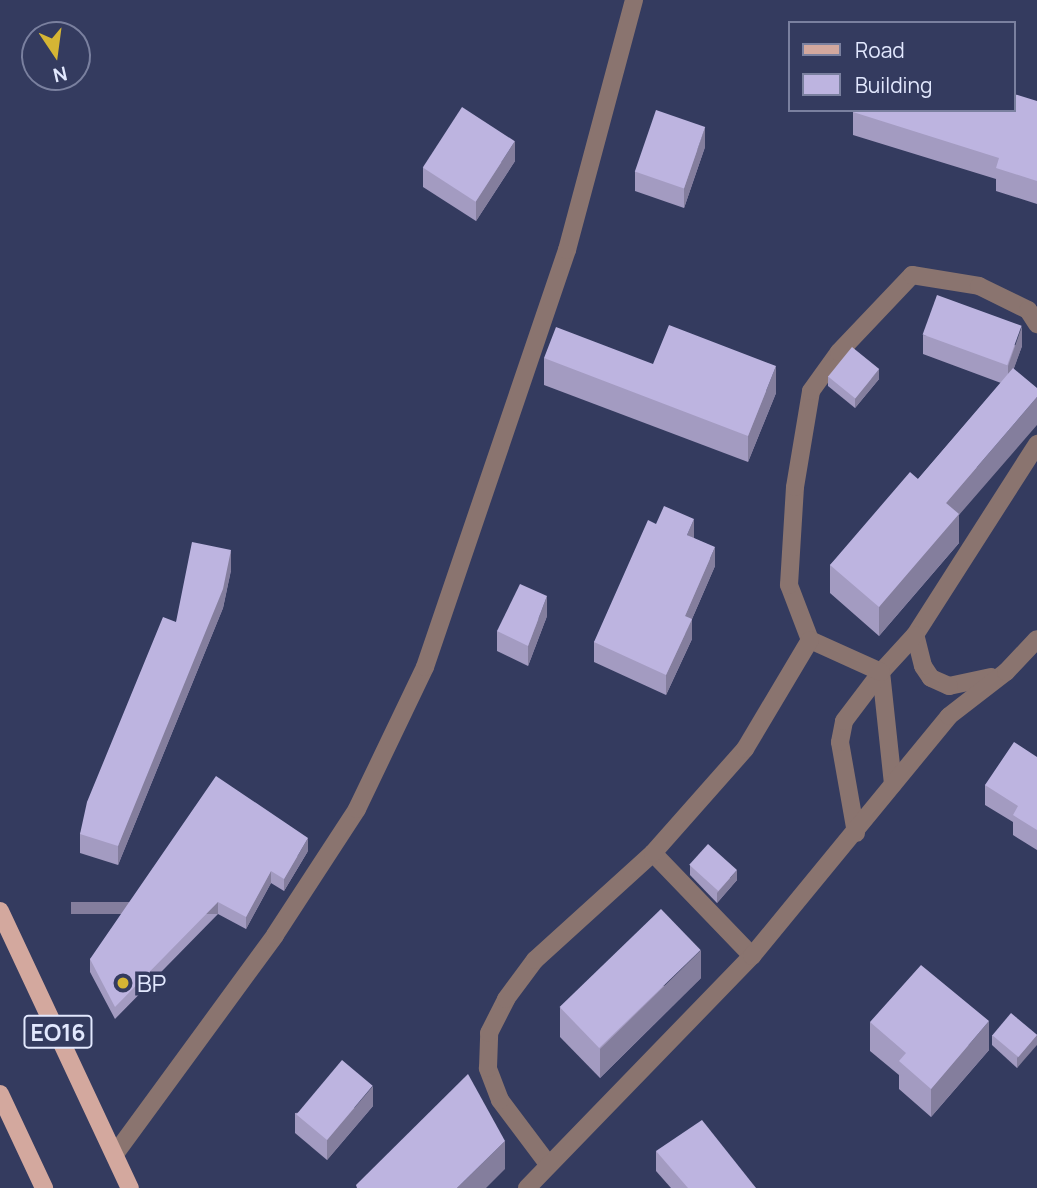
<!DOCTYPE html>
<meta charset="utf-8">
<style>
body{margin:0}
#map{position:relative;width:1037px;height:1188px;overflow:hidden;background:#343b5f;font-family:Manrope,sans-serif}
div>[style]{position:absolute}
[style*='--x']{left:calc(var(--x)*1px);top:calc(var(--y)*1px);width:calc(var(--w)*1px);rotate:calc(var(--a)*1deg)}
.minor>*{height:18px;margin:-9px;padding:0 9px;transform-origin:9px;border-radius:9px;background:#8a746f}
.major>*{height:18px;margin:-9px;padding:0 9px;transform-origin:9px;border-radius:9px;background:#d3a89e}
.wall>*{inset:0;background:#a39bc1}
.shaded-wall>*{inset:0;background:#847e9d;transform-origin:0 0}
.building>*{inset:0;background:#bdb4e0;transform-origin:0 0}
.dots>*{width:19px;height:19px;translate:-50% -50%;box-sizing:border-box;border:4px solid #343b5f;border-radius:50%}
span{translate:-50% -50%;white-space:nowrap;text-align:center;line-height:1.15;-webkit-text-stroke:7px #343b5f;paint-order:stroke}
.shield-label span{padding:2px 5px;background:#343b5f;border:2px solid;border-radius:5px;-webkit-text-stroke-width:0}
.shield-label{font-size:23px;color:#e2e8fe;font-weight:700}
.poi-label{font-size:24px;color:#e2e8fe}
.left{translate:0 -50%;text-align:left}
.legend{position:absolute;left:788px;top:21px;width:228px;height:91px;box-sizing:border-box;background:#343b5f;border:2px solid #7a809f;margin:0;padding:9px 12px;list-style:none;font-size:21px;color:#e2e8fe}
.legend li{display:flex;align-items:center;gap:14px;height:35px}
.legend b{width:35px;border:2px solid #7a809f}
.north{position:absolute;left:21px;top:21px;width:70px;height:70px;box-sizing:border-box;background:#343b5f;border:2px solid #7a809f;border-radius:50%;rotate:167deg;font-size:19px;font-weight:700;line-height:28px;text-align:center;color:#e2e8fe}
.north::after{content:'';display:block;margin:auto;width:24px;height:32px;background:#d5b534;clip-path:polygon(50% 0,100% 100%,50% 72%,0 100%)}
</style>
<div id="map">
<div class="minor">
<i style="--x:991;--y:677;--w:43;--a:167.9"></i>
<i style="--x:949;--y:686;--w:20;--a:-156"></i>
<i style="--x:931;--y:678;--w:14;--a:-124"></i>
<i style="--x:923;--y:666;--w:32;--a:-104"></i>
<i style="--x:915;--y:635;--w:227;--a:-57.4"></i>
<i style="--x:893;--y:784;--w:113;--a:-96.1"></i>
<i style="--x:881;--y:672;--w:50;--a:-47.4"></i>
<i style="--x:856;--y:833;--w:92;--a:-100"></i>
<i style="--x:840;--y:742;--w:21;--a:-79"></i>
<i style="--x:844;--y:721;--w:61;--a:-52.9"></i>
<i style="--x:881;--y:672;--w:78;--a:-155.7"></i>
<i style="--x:810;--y:640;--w:59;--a:-110.9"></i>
<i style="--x:789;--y:585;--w:98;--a:-86.5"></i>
<i style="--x:795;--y:487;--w:97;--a:-80.5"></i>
<i style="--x:811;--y:391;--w:48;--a:-54.3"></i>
<i style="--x:839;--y:352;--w:106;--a:-46.5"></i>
<i style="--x:912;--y:275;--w:68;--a:9.3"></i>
<i style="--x:979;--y:286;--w:55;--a:26.1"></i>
<i style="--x:1028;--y:310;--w:17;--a:57"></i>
<i style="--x:653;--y:853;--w:143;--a:46.1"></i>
<i style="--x:115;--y:1154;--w:271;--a:-53.8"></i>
<i style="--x:275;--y:935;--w:150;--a:-56.9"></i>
<i style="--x:357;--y:809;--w:157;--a:-64.4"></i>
<i style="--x:425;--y:667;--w:441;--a:-71.2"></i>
<i style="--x:567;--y:250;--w:259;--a:-75"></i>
<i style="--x:548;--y:1164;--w:80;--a:-126.9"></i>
<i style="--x:500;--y:1100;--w:34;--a:-111"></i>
<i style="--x:488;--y:1068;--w:35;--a:-88"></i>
<i style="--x:489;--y:1033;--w:38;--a:-63"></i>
<i style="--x:506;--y:999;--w:49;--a:-53.4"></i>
<i style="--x:535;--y:960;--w:159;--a:-42.2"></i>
<i style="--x:653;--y:853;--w:139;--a:-48.5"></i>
<i style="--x:745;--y:749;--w:127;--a:-59.2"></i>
<i style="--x:527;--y:1188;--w:323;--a:-45.9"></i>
<i style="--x:752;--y:956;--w:310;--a:-50.6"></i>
<i style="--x:949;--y:716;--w:72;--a:-37.7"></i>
<i style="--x:1006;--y:672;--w:45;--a:-46.8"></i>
</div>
<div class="major">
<i style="--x:0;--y:911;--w:306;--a:64.9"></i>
<i style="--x:0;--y:1094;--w:104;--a:64.9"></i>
</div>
<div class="wall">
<i style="clip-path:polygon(1037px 101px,1037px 204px,996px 191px,996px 179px,853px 135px,853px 112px)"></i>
<i style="clip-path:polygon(705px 147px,684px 208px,635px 191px,635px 171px)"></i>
<i style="clip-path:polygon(515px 161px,476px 221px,423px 187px,423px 168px)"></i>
<i style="clip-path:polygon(923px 335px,1022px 346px,959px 515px,959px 543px,879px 636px,830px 593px,830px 565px,918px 479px,1001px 383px,923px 354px)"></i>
<i style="clip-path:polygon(544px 358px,653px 364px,776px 393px,748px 462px,544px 385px)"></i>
<i style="clip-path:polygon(828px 376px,879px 379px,855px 408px,828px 386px)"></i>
<i style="clip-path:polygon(694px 538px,715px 566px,692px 619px,692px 639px,666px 695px,594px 662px,594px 642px)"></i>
<i style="clip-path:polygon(231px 570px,223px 608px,118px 865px,80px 853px,80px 834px,176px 622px)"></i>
<i style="clip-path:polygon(547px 616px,528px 666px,497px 651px,497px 631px)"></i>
<i style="clip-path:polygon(1037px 757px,1037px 850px,1013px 835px,1013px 822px,985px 805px,985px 785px)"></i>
<i style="clip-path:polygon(308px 851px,284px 891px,271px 883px,246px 929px,218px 914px,115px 1019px,90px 972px,90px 959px)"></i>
<i style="clip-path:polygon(690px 865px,737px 880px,717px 903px,690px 875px)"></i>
<i style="clip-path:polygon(701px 978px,600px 1078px,560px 1037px,560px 1008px)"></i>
<i style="clip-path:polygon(870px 1022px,989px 1050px,931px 1117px,899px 1089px,899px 1075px,870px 1051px)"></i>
<i style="clip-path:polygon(992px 1035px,1037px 1035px,1017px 1068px,992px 1045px)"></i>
<i style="clip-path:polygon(373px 1106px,327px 1160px,295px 1133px,295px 1113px)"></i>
<i style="clip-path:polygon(656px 1151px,756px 1188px,671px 1188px,656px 1171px)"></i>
</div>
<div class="shaded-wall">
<i style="clip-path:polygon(705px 127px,705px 147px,684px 208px,684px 188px)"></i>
<i style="clip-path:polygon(515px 141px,515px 161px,476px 221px,476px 201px)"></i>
<i style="clip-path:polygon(1022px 326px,1022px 346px,1008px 385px,1008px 366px)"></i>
<i style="clip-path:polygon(776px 366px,776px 393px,748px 462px,748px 436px)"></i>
<i style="clip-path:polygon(879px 369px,879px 379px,855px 408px,855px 398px)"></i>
<i style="clip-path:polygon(1037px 397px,1037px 425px,959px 515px,959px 543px,879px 636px,879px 607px,946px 503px)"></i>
<i style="clip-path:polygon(694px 519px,694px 539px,687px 535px)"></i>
<i style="clip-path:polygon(715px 547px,715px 566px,685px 635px,685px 616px)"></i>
<i style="clip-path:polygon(231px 550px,231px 570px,223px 608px,118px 865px,118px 846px)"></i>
<i style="clip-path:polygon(547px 596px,547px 616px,528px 666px,528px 646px)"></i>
<i style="clip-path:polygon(692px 619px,692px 639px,666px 695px,666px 675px)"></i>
<i style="clip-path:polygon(308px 838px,308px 851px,284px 891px,284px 879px)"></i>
<i style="clip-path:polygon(737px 870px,737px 880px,717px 903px,717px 893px)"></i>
<i style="clip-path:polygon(271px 871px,271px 883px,246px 929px,246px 917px)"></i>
<i style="left:218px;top:902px;width:12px;height:147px;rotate:90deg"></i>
<i style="clip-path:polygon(701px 950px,701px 978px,600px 1078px,600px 1049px)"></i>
<i style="clip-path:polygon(989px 1021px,989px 1050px,931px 1117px,931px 1089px)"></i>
<i style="clip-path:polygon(1037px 1035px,1037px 1045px,1017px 1068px,1017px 1058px)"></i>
<i style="clip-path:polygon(373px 1086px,373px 1106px,327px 1160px,327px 1140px)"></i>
<i style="clip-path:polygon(505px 1141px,505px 1169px,486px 1188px,457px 1188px)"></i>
</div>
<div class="building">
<i style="clip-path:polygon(1014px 94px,1037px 101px,1037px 181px,996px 168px,999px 158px,853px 112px,854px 110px,1014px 110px)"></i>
<i style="left:462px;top:107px;width:63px;height:72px;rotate:33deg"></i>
<i style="left:656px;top:110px;width:52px;height:65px;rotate:19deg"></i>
<i style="left:937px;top:295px;width:90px;height:42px;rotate:20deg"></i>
<i style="clip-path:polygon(669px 325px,776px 366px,748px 436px,544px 358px,556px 327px,653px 364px)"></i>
<i style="left:852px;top:347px;width:35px;height:38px;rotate:39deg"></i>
<i style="clip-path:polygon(1013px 368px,1037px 388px,1037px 397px,946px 503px,959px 514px,879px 607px,830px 565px,910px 472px,918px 479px)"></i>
<i style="clip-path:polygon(664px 506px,694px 519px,687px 535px,715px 547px,685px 616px,692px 619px,666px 675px,594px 642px,648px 520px,656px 524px)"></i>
<i style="clip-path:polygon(192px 542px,231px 550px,223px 589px,118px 846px,80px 834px,87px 802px,163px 617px,176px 622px)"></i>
<i style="clip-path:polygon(520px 584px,547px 596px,528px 646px,497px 631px)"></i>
<i style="clip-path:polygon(1014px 742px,1037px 757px,1037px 830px,1013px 815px,1018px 806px,985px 785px)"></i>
<i style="clip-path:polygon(216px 776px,308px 838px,284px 879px,271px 871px,246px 917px,218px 902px,115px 1007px,90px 959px)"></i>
<i style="left:708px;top:844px;width:39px;height:28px;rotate:42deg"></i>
<i style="left:661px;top:909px;width:57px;height:141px;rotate:46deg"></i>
<i style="clip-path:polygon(921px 965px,989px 1021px,931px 1089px,899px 1061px,906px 1053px,870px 1022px)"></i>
<i style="left:1011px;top:1013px;width:34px;height:29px;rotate:40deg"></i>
<i style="left:342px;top:1060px;width:40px;height:71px;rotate:40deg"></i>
<i style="clip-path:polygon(468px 1074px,505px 1141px,457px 1188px,357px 1188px,356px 1185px)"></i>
<i style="clip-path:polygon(702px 1120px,756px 1188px,688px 1188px,656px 1151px)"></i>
</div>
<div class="dots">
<i style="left:123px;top:983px;background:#d5b534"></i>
</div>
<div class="shield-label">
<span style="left:58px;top:1032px">ΕΟ16</span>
</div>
<div class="poi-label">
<span class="left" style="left:137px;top:983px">BP</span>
</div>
<ul class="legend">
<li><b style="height:9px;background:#d3a89e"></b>Road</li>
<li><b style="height:19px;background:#bdb4e0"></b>Building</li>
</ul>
<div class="north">N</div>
</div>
